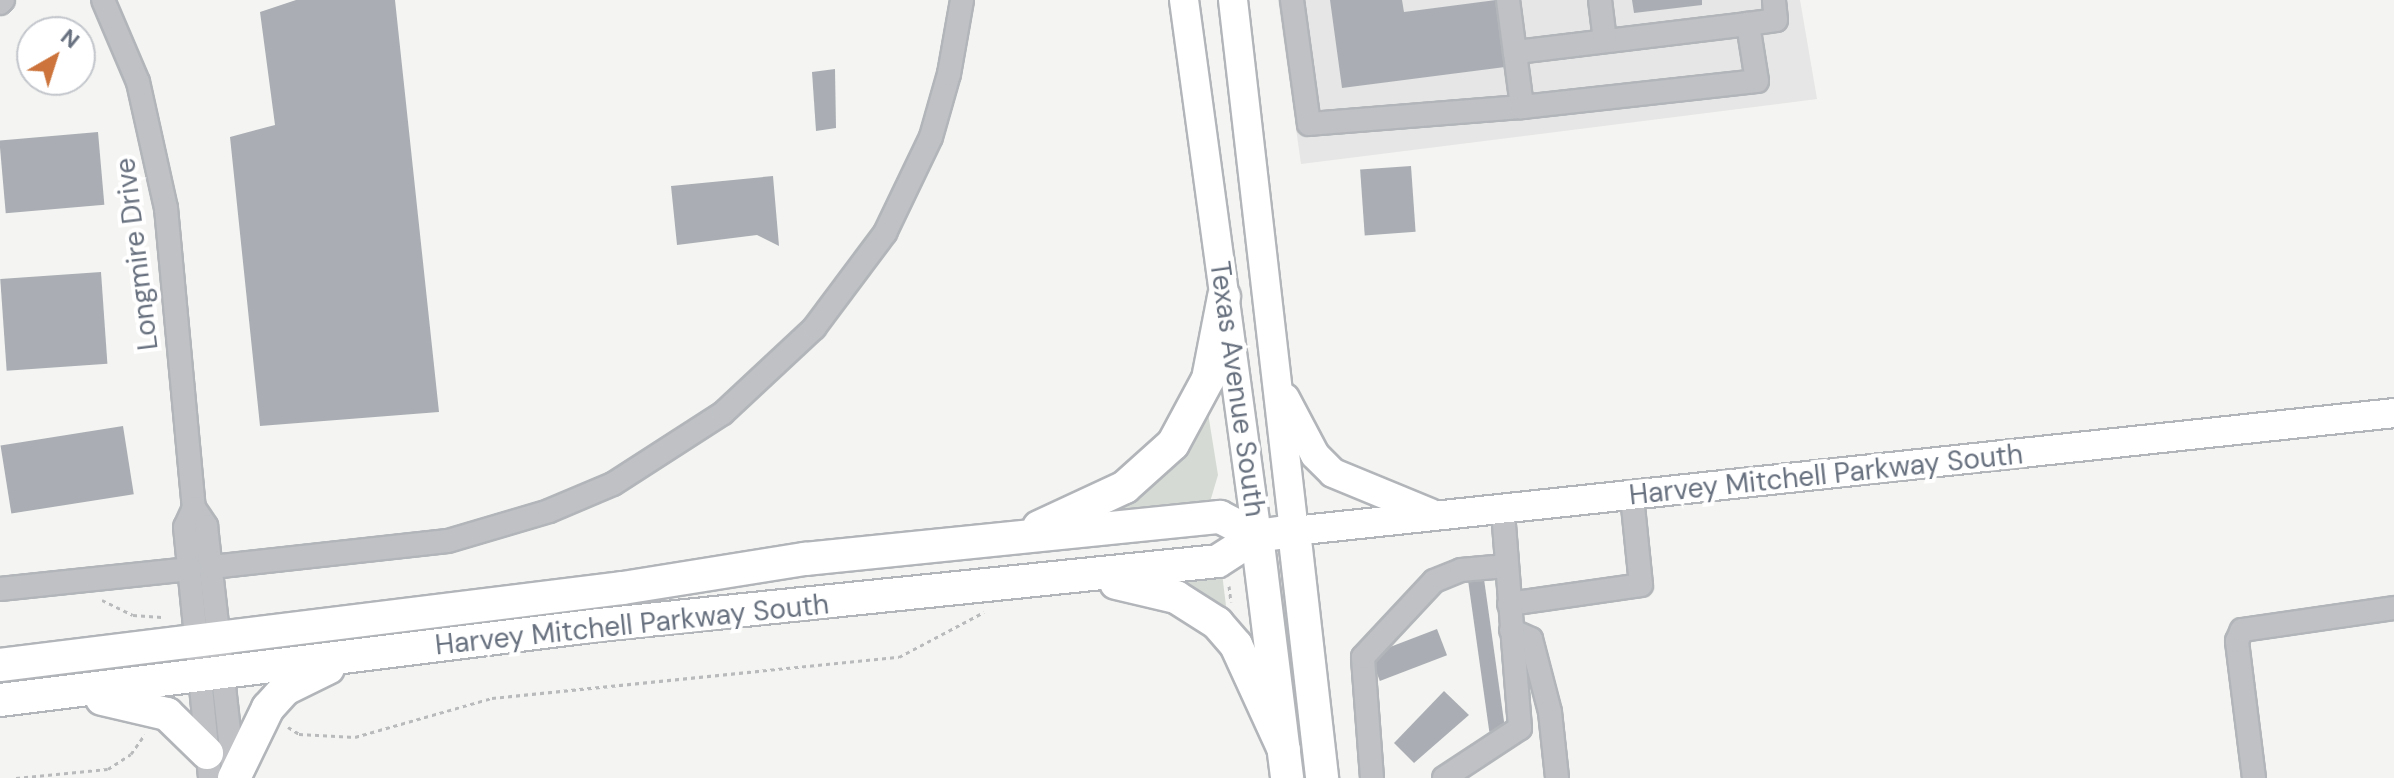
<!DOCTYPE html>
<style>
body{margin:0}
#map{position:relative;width:2394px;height:778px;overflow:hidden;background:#f4f5f2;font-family:"DM Sans",sans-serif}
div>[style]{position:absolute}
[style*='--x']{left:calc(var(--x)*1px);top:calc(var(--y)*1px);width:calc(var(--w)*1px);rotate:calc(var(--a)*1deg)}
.built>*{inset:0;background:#e5e6e5}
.green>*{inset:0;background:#d5dbd4}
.building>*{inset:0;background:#aaaeb4;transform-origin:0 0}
.path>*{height:3px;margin-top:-1.5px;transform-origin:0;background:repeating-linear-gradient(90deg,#b8babc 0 4px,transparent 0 8px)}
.roads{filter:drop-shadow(2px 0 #b2b5b9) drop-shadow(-2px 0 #b2b5b9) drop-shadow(0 2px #b2b5b9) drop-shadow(0 -2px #b2b5b9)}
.minor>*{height:22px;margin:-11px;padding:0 11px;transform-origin:11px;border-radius:11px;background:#bfc1c5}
.major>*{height:28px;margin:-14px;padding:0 14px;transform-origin:14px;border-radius:14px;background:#fff}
.highway>*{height:32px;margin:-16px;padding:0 16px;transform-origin:16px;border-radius:16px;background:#fff}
span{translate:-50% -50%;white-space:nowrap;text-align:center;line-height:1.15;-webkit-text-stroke:8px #fff;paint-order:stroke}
.street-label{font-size:28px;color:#68717f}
.north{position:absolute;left:16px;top:16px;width:80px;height:80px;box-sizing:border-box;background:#fff;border:2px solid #c3c6cc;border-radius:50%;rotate:39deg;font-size:22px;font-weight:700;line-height:32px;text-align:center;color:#68717f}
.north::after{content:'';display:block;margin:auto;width:28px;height:36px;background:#cc743b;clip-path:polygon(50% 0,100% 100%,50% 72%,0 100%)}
</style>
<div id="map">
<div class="built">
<i style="clip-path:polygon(1278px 0,1800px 0,1817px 99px,1301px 164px)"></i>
</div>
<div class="green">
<i style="clip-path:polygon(1208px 413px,1218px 475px,1210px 502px,1105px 513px)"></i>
<i style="clip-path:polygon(1222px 573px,1227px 614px,1161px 576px)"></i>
</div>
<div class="building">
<i style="clip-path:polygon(296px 0,395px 0,439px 412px,260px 426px,230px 137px,275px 125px,260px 12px)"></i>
<i style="clip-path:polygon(1330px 0,1402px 0,1404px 12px,1496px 0,1505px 67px,1342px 88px)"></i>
<i style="clip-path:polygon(1632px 0,1702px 0,1702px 5px,1634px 13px)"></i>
<i style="clip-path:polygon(835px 69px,836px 128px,816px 131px,812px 72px)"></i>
<i style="left:98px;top:132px;width:73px;height:99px;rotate:85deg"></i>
<i style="left:1411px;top:166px;width:66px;height:51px;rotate:86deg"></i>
<i style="clip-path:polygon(773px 176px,779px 246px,757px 235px,677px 245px,671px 186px)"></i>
<i style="left:101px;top:272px;width:92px;height:101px;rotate:86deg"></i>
<i style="left:123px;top:426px;width:69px;height:124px;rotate:81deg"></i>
<i style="left:1484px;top:579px;width:152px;height:16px;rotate:82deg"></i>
<i style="left:1437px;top:629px;width:28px;height:72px;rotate:69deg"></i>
<i style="clip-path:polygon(1444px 691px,1469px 715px,1414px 763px,1394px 743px)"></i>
</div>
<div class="path">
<i style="--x:1229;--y:586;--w:16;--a:83"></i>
<i style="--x:102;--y:600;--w:34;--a:26"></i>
<i style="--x:133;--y:615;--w:29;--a:4"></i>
<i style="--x:288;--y:727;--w:13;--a:32"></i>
<i style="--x:299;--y:734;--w:56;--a:3.1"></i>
<i style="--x:355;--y:737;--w:142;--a:-15.9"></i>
<i style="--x:492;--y:698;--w:409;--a:-5.8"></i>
<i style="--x:899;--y:657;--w:96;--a:-27.9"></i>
<i style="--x:16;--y:778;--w:92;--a:-5.6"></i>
<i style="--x:108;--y:769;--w:27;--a:-33"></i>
<i style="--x:131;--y:754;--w:24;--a:-55"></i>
</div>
<div class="roads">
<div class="minor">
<i style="--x:103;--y:0;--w:89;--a:66.9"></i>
<i style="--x:138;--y:82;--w:129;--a:77.5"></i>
<i style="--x:166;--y:208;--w:301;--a:84.7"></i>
<i style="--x:194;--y:508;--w:21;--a:115"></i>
<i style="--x:185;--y:527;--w:252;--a:84.3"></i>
<i style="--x:1292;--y:0;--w:125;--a:82.2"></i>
<i style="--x:1309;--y:124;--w:214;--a:-4.6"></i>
<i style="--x:1508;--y:0;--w:108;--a:82.5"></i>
<i style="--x:1522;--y:107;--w:236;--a:-6.3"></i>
<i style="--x:1757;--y:81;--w:58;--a:-99"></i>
<i style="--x:1748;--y:24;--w:235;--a:173.1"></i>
<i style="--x:1600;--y:0;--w:41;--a:83"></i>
<i style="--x:0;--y:3;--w:4;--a:-45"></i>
<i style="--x:1748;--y:24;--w:28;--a:-8"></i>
<i style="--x:1776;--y:20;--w:20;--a:-96"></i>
<i style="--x:194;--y:508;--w:22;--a:56"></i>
<i style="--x:206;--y:526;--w:253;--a:83.6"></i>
<i style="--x:212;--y:567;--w:237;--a:-6.3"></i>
<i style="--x:448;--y:541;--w:105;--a:-16.5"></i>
<i style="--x:549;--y:511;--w:69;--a:-22.9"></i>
<i style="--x:613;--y:484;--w:131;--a:-32.8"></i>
<i style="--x:723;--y:413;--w:125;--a:-43"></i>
<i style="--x:814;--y:328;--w:119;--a:-53.2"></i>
<i style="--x:885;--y:233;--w:106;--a:-64.4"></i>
<i style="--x:931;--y:137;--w:66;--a:-74.1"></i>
<i style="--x:949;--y:74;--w:75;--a:-80"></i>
<i style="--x:0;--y:589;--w:191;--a:-6"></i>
<i style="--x:1509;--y:604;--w:133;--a:-8.2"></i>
<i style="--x:1641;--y:585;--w:89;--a:-95.8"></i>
<i style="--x:1511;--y:630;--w:22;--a:24"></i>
<i style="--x:1531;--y:639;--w:75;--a:75.4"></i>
<i style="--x:1550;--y:712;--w:66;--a:83.9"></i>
<i style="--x:1372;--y:778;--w:121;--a:-94.3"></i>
<i style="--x:1363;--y:657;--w:104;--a:-46.9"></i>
<i style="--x:1434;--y:581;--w:29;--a:-22"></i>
<i style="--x:1461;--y:570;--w:45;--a:-5.1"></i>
<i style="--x:1444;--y:778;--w:91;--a:-33.3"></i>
<i style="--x:1520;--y:728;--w:218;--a:-94.5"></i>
<i style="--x:2254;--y:778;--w:138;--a:-97.1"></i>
<i style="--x:2237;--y:641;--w:12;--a:-66"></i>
<i style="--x:2242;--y:630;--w:154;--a:-8.2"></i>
</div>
<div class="major">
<i style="--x:1184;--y:0;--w:541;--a:82.24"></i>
<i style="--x:1233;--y:0;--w:534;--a:83.45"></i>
<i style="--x:1294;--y:531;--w:1106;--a:-6.12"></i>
<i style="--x:1285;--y:398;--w:64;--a:62.2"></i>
<i style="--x:1315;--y:455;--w:25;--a:45"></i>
<i style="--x:1333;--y:473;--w:105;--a:22.4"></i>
</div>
<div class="highway">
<i style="--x:1039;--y:527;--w:95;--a:-24.9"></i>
<i style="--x:1125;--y:487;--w:64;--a:-41.9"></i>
<i style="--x:1173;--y:444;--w:74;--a:-61.7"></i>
<i style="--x:1208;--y:379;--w:84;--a:-79"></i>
<i style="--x:1257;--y:536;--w:244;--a:82.9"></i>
<i style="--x:1116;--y:583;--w:62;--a:13.1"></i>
<i style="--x:1176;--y:597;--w:49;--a:32.4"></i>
<i style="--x:1217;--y:623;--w:29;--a:49"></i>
<i style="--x:1236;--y:645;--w:115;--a:65.4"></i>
<i style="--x:0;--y:665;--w:628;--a:-7.05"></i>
<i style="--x:623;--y:588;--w:184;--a:-9.1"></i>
<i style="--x:805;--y:559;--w:417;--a:-5.8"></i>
<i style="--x:1220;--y:517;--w:42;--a:27.2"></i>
<i style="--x:102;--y:699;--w:67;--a:13"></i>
<i style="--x:167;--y:714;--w:56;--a:44.3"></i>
<i style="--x:0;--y:700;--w:604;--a:-7.14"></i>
<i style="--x:599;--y:625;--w:622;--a:-5.9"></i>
<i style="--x:1218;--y:561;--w:46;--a:-32.7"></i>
<i style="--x:1257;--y:536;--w:37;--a:-8"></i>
<i style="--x:1294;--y:531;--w:249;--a:83.5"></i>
<i style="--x:234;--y:778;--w:78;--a:-64.1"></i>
<i style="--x:268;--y:708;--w:25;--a:-48"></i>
<i style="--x:285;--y:689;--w:48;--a:-26"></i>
</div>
</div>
<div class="street-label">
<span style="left:137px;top:254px;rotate:-97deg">Longmire Drive</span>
<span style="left:1237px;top:389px;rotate:82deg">Texas Avenue South</span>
<span style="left:1826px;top:475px;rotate:-6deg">Harvey Mitchell Parkway South</span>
<span style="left:632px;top:625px;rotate:-6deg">Harvey Mitchell Parkway South</span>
</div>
<div class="north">N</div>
</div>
